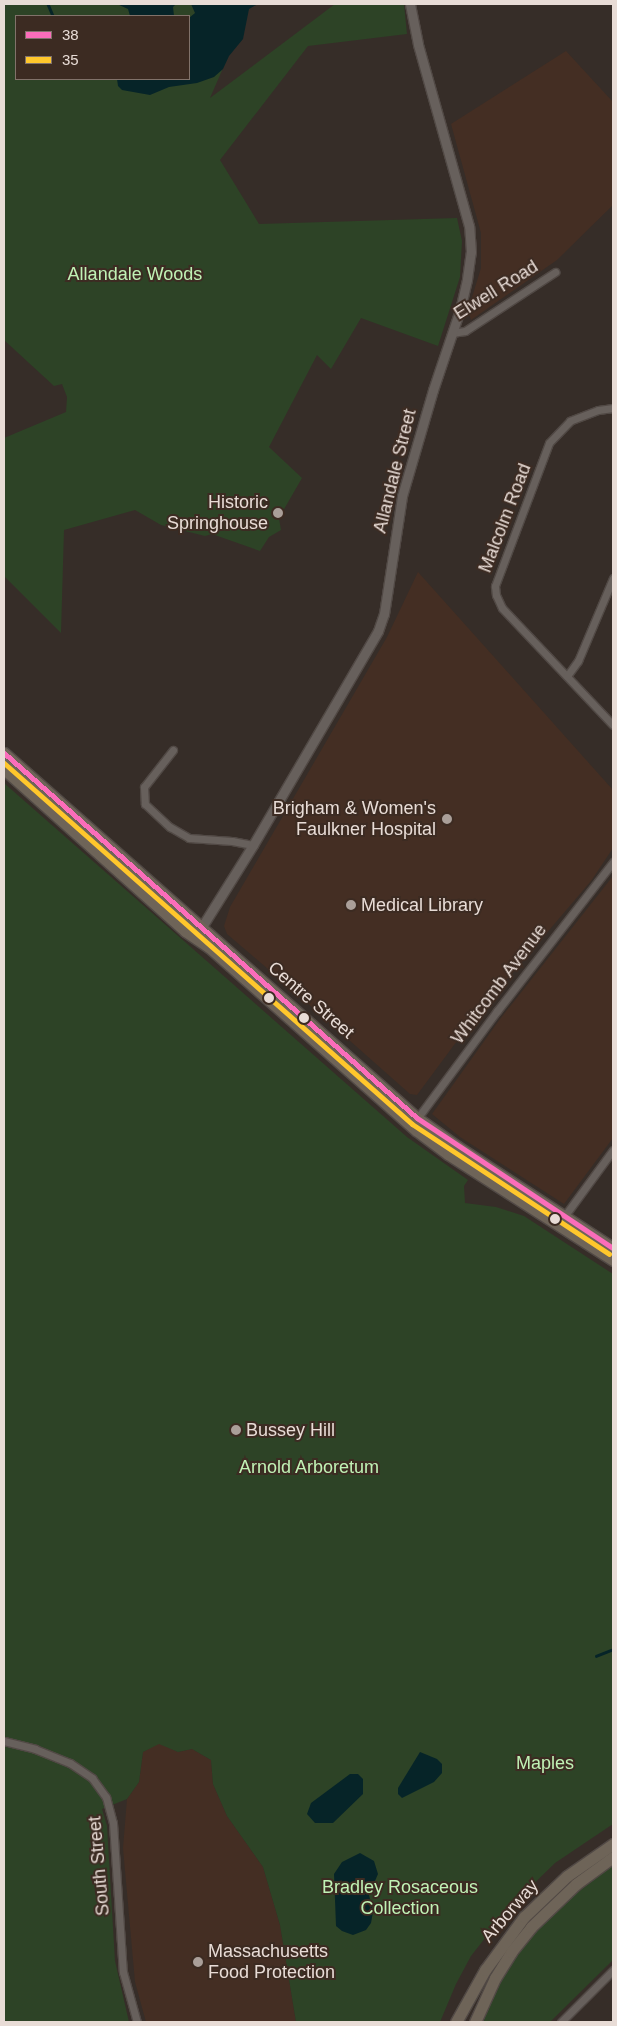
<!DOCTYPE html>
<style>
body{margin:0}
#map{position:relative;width:617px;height:2026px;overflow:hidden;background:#362d28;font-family:Arial,sans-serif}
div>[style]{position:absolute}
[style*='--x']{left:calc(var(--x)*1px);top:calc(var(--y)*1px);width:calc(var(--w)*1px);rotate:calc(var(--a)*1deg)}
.built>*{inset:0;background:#442e23}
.green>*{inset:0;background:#2d4326}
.water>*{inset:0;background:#062428}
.stream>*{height:2.5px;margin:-1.25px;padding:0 1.25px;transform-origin:1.25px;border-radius:1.25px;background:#062428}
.roads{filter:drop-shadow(1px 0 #514945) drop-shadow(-1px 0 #514945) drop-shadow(0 1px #514945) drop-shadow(0 -1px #514945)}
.minor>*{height:7px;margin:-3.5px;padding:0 3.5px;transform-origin:3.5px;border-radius:3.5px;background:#67605c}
.tertiary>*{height:9px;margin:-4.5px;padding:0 4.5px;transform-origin:4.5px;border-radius:4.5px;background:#67605c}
.trunk>*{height:11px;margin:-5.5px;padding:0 5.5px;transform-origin:5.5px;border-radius:5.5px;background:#6e6458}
.bus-1>*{height:5px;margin:-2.5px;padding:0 2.5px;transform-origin:2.5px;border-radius:2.5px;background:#fb6dba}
.bus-2>*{height:5px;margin:-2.5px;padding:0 2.5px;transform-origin:2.5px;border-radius:2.5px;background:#ffc72c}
.dots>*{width:14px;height:14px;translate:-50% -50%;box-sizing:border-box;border:2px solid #3c2b22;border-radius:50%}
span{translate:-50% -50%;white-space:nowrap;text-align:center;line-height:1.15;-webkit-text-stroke:4px #3c2b22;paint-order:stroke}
.park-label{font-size:18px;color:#c0f2b5}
.street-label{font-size:18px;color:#e8dcd6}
.poi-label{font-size:18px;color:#e8dcd6}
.right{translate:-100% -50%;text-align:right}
.left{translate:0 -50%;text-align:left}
.frame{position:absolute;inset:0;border:5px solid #e8dcd6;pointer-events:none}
.legend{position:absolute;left:15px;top:15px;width:175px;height:65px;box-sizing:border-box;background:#3c2b22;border:1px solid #81726a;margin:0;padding:6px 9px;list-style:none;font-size:15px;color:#e8dcd6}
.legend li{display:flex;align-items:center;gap:10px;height:25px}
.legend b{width:25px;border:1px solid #81726a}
</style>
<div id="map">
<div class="built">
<i style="clip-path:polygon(566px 51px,613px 102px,613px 205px,557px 260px,471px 320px,468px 310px,481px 268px,481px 233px,451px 124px)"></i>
<i style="clip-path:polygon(418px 572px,613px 790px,613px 848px,591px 881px,474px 1018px,417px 1095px,410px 1094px,296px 993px,227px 934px,224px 926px,230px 907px,387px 637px)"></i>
<i style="clip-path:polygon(613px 876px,613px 1138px,564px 1204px,460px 1137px,432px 1114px,500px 1019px)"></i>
<i style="clip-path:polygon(159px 1743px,178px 1752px,192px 1749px,211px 1760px,213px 1784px,227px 1816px,263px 1867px,280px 1925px,296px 2022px,146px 2022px,135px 1982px,123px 1848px,127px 1799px,139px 1782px,143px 1752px)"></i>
</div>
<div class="green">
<i style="clip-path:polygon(evenodd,4px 4px,251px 4px,210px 98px,335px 4px,404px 4px,407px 34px,308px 46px,220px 160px,259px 224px,457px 218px,462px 241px,460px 277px,438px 346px,361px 318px,331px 369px,317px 355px,269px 447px,302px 478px,279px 518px,281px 530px,269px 537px,260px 551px,212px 534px,205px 536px,161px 525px,135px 510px,64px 530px,61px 633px,4px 576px,4px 438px,66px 412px,67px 397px,62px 384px,54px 386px,4px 340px,4px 4px,16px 16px,189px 16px,189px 79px,16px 79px,16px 16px)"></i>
<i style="clip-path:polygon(4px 783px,407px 1137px,468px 1180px,464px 1186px,465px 1203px,496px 1207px,524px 1216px,613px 1274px,613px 1824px,555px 1863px,507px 1910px,471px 1956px,456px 1984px,440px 2022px,296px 2022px,280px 1925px,263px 1867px,227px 1816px,213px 1784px,211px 1760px,192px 1749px,178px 1752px,159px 1744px,143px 1752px,139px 1782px,127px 1799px,102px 1809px,107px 1826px,115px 1961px,129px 2022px,4px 2022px)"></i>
<i style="clip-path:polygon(613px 1865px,613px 1960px,550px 2022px,483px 2022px,498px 1985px,529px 1938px,564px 1903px)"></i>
</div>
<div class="water">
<i style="clip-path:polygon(117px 4px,176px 4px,173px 7px,174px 16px,130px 16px,128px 9px)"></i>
<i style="clip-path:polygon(191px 4px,258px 4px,249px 9px,243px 39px,229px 56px,223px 69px,214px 77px,197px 83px,169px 87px,150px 95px,122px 90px,118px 86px,117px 79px,189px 79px,189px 18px,195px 13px)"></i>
<i style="clip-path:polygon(420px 1752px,437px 1759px,442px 1764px,442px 1773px,434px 1782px,402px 1798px,398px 1794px,398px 1788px)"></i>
<i style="clip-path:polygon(350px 1774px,358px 1774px,363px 1779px,363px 1794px,333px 1823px,315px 1823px,307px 1814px,311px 1803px)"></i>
<i style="clip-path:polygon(360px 1853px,374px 1861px,378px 1874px,369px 1895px,373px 1912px,371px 1923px,366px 1930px,353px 1935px,342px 1931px,336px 1926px,334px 1874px,342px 1862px)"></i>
</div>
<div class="stream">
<i style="--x:48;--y:4;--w:13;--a:67"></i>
<i style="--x:596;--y:1656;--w:18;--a:-22"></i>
</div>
<div class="roads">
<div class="minor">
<i style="--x:452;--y:333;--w:13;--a:-9"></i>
<i style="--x:465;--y:331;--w:108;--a:-33.2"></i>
<i style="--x:613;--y:408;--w:15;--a:172"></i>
<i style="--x:598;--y:410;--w:30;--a:159"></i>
<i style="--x:570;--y:421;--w:30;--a:134"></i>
<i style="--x:549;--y:443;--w:153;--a:110.7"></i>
<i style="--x:495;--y:586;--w:9;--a:84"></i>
<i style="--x:496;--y:595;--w:14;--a:65"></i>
<i style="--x:502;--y:608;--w:161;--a:46.5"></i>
<i style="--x:567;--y:676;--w:19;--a:-54"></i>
<i style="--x:578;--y:661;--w:90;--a:-67.1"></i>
<i style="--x:173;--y:750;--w:47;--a:128.1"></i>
<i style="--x:144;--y:787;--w:17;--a:87"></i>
<i style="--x:145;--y:804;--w:34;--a:43"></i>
<i style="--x:170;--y:827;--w:22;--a:30"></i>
<i style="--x:189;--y:838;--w:43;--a:4"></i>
<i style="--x:232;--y:841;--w:21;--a:11"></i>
<i style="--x:416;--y:1120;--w:136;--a:-53.4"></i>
<i style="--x:497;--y:1011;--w:189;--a:-52.1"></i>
<i style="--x:563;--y:1218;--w:84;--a:-53.7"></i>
<i style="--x:4;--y:1741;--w:32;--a:14"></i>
<i style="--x:35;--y:1749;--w:38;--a:22"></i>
<i style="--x:70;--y:1763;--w:27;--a:34"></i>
<i style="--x:92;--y:1778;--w:24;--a:54"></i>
<i style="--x:106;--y:1797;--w:27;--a:75"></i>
<i style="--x:113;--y:1823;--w:149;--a:86.2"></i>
<i style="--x:123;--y:1972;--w:52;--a:74.4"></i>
<i style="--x:561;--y:2022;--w:74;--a:-45"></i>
</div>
<div class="tertiary">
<i style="--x:198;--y:933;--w:104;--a:-58"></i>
<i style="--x:253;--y:845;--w:248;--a:-59.7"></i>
<i style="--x:378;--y:631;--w:18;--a:-71"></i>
<i style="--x:384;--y:614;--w:119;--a:-81.3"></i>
<i style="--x:402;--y:496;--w:110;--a:-73.7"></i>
<i style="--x:433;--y:390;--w:84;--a:-71.4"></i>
<i style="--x:460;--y:310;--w:32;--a:-77"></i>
<i style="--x:467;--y:279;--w:27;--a:-82"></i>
<i style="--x:471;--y:252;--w:26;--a:-94"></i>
<i style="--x:469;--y:226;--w:189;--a:-105.7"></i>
<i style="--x:418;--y:44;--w:41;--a:-101.3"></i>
</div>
<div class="trunk">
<i style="--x:4;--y:753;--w:551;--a:41.47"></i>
<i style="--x:417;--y:1118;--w:50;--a:35.3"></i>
<i style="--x:458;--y:1147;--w:185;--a:33.1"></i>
<i style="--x:4;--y:769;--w:243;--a:41.8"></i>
<i style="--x:185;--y:931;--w:29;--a:34"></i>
<i style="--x:209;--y:947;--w:276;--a:41.5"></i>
<i style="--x:416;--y:1130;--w:40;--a:37"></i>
<i style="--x:448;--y:1154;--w:196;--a:32.7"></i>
<i style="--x:456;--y:2022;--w:60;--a:-60.9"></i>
<i style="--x:485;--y:1970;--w:66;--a:-53.7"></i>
<i style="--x:524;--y:1917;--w:59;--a:-43.6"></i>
<i style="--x:567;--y:1876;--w:56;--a:-34.8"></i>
<i style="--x:475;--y:2022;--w:48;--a:-65.6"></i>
<i style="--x:495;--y:1978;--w:31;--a:-58"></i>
<i style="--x:511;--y:1952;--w:32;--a:-51"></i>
<i style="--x:531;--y:1927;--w:62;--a:-43.7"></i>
<i style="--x:576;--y:1884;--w:46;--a:-36.1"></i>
</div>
</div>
<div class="bus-1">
<i style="--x:4;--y:753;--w:551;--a:41.47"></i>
<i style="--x:417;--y:1118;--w:235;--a:33.6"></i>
</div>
<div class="bus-2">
<i style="--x:4;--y:763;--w:545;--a:41.5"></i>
<i style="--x:412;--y:1124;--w:236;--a:33.4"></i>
</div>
<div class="dots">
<i style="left:278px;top:513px;background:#aa9f99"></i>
<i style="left:447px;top:819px;background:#aa9f99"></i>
<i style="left:351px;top:905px;background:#aa9f99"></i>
<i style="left:269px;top:998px;background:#e8dcd6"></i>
<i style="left:304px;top:1018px;background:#e8dcd6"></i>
<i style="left:555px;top:1219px;background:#e8dcd6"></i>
<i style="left:236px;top:1430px;background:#aa9f99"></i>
<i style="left:198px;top:1962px;background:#aa9f99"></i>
</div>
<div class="park-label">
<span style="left:135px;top:274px">Allandale Woods</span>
<span style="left:309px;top:1467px">Arnold Arboretum</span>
<span style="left:545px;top:1763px">Maples</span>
<span style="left:400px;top:1898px">Bradley Rosaceous<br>Collection</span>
</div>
<div class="street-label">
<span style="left:496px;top:290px;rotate:-32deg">Elwell Road</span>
<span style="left:395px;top:471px;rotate:-76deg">Allandale Street</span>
<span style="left:505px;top:518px;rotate:-69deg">Malcolm Road</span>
<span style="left:499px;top:984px;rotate:-53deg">Whitcomb Avenue</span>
<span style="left:311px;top:1000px;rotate:41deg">Centre Street</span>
<span style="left:99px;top:1866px;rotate:-95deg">South Street</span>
<span style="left:510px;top:1911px;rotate:-49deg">Arborway</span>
</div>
<div class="poi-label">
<span class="right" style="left:268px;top:513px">Historic<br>Springhouse</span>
<span class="right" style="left:436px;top:819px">Brigham &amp; Women's<br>Faulkner Hospital</span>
<span class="left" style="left:361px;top:905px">Medical Library</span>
<span class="left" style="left:246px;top:1430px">Bussey Hill</span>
<span class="left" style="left:208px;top:1962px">Massachusetts<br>Food Protection</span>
</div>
<div class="frame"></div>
<ul class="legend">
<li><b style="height:6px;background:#fb6dba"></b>38</li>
<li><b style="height:6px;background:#ffc72c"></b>35</li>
</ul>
</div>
